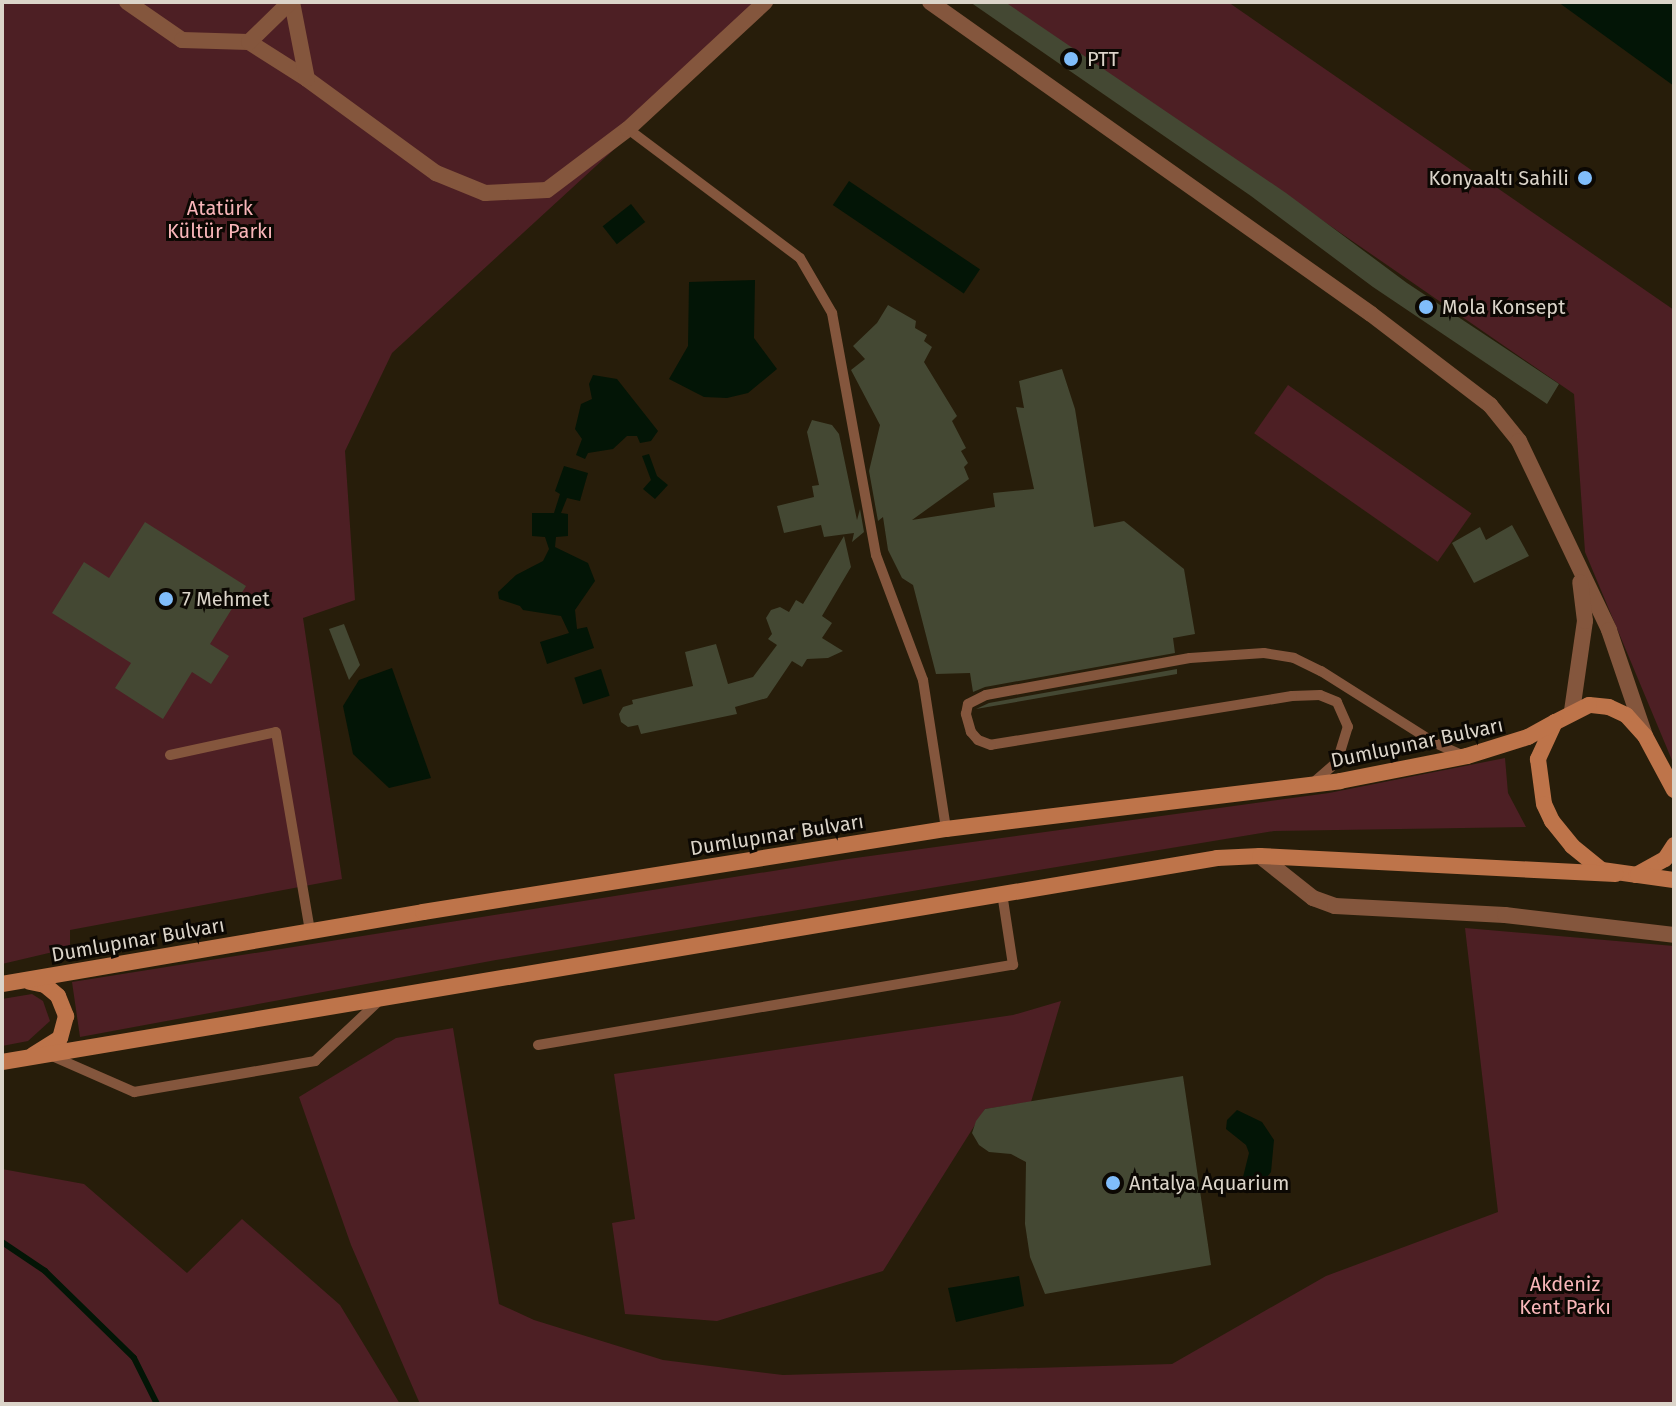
<!DOCTYPE html>
<meta charset="utf-8">
<style>
body{margin:0}
#map{position:relative;width:1676px;height:1406px;overflow:hidden;background:#271d0a;font-family:"Fira Sans",sans-serif}
div>[style]{position:absolute}
[style*='--x']{left:calc(var(--x)*1px);top:calc(var(--y)*1px);width:calc(var(--w)*1px);rotate:calc(var(--a)*1deg)}
.green>*{inset:0;background:#4d1f24;transform-origin:0 0}
.water>*{inset:0;background:#031506;transform-origin:0 0}
.stream>*{height:6px;margin:-3px;padding:0 3px;transform-origin:3px;border-radius:3px;background:#031506}
.building>*{inset:0;background:#444833}
.service>*{height:10px;margin:-5px;padding:0 5px;transform-origin:5px;border-radius:5px;background:#84563d}
.minor>*{height:16px;margin:-8px;padding:0 8px;transform-origin:8px;border-radius:8px;background:#84563d}
.tertiary>*{height:16px;margin:-8px;padding:0 8px;transform-origin:8px;border-radius:8px;background:#84563d}
.secondary>*{height:16px;margin:-8px;padding:0 8px;transform-origin:8px;border-radius:8px;background:#be744a}
.dots>*{width:22px;height:22px;translate:-50% -50%;box-sizing:border-box;border:4px solid #0c0803;border-radius:50%}
span{translate:-50% -50%;white-space:nowrap;text-align:center;line-height:1.15;-webkit-text-stroke:6px #0c0803;paint-order:stroke}
.poi-label{font-size:20px;color:#dbd4c9}
.left{translate:0 -50%;text-align:left}
.right{translate:-100% -50%;text-align:right}
.park-label{font-size:20px;color:#f9b6b9}
.street-label{font-size:20px;color:#dbd4c9}
.frame{position:absolute;inset:0;border:4px solid #dbd4c9;pointer-events:none}
</style>
<div id="map">
<div class="green">
<i style="clip-path:polygon(2px 2px,775px 2px,392px 353px,345px 451px,355px 600px,303px 618px,342px 879px,70px 930px,70px 948px,2px 964px)"></i>
<i style="clip-path:polygon(998px 2px,1228px 2px,1674px 310px,1674px 765px,1585px 552px,1574px 394px,1142px 96px)"></i>
<i style="left:1288px;top:385px;width:224px;height:59px;rotate:35deg"></i>
<i style="clip-path:polygon(1505px 758px,1508px 793px,1526px 827px,1274px 831px,496px 960px,80px 1037px,72px 982px,848px 859px,1329px 793px)"></i>
<i style="clip-path:polygon(1465px 928px,1674px 946px,1674px 1404px,420px 1404px,351px 1245px,299px 1097px,396px 1038px,453px 1028px,499px 1304px,534px 1320px,663px 1360px,783px 1375px,1172px 1364px,1326px 1276px,1498px 1212px)"></i>
<i style="clip-path:polygon(32px 994px,43px 1001px,50px 1021px,28px 1041px,2px 1046px,2px 999px)"></i>
<i style="clip-path:polygon(1061px 1001px,1031px 1102px,985px 1109px,883px 1271px,717px 1321px,625px 1314px,612px 1223px,635px 1219px,614px 1074px,1013px 1015px)"></i>
<i style="clip-path:polygon(2px 1169px,84px 1184px,187px 1273px,242px 1219px,340px 1305px,400px 1404px,2px 1404px)"></i>
</div>
<div class="water">
<i style="clip-path:polygon(1558px 2px,1674px 2px,1674px 86px)"></i>
<i style="left:849px;top:181px;width:158px;height:29px;rotate:34deg"></i>
<i style="left:631px;top:204px;width:23px;height:36px;rotate:52deg"></i>
<i style="clip-path:polygon(755px 280px,754px 338px,777px 369px,748px 393px,727px 398px,704px 397px,669px 379px,688px 346px,689px 282px)"></i>
<i style="clip-path:polygon(593px 375px,617px 379px,658px 431px,651px 441px,640px 443px,637px 436px,627px 436px,613px 449px,588px 453px,585px 459px,576px 455px,582px 439px,575px 429px,581px 404px,592px 399px,589px 384px)"></i>
<i style="clip-path:polygon(649px 454px,657px 476px,668px 485px,655px 499px,643px 489px,651px 480px,642px 456px)"></i>
<i style="clip-path:polygon(564px 466px,588px 473px,580px 501px,567px 498px,561px 513px,568px 514px,568px 536px,556px 537px,555px 547px,588px 563px,595px 581px,575px 610px,577px 629px,587px 627px,594px 648px,547px 664px,540px 642px,569px 633px,561px 616px,523px 610px,520px 606px,499px 599px,498px 592px,516px 575px,543px 561px,549px 549px,545px 537px,532px 536px,532px 513px,554px 513px,560px 494px,555px 491px)"></i>
<i style="clip-path:polygon(392px 668px,431px 778px,389px 788px,353px 754px,343px 706px,359px 680px)"></i>
<i style="left:601px;top:669px;width:28px;height:28px;rotate:72deg"></i>
<i style="clip-path:polygon(1237px 1110px,1262px 1122px,1274px 1140px,1271px 1172px,1258px 1188px,1246px 1185px,1243px 1177px,1249px 1153px,1246px 1145px,1226px 1129px,1227px 1120px)"></i>
<i style="clip-path:polygon(1019px 1276px,1024px 1306px,956px 1322px,948px 1288px)"></i>
</div>
<div class="stream">
<i style="--x:2;--y:1242;--w:52;--a:34"></i>
<i style="--x:45;--y:1271;--w:124;--a:44.3"></i>
<i style="--x:134;--y:1358;--w:51;--a:63.4"></i>
</div>
<div class="building">
<i style="clip-path:polygon(970px 2px,1005px 2px,1286px 193px,1407px 283px,1559px 384px,1547px 404px,1373px 287px,1251px 196px)"></i>
<i style="clip-path:polygon(888px 305px,916px 321px,915px 328px,927px 335px,924px 341px,932px 347px,924px 362px,957px 416px,952px 421px,966px 448px,961px 451px,968px 463px,964px 467px,969px 479px,912px 520px,995px 507px,993px 493px,1034px 489px,1016px 407px,1024px 408px,1019px 381px,1062px 369px,1075px 409px,1094px 527px,1124px 521px,1184px 569px,1195px 634px,1173px 638px,1175px 653px,985px 687px,973px 692px,970px 673px,936px 674px,913px 585px,902px 578px,888px 550px,883px 517px,878px 521px,869px 471px,880px 425px,851px 370px,865px 359px,853px 346px,877px 323px)"></i>
<i style="clip-path:polygon(812px 420px,832px 425px,839px 434px,857px 520px,860px 509px,864px 532px,852px 542px,854px 533px,824px 537px,821px 525px,784px 533px,777px 506px,814px 497px,812px 486px,819px 485px,807px 432px)"></i>
<i style="clip-path:polygon(145px 522px,246px 586px,210px 644px,229px 656px,211px 684px,192px 672px,163px 719px,115px 688px,131px 663px,52px 613px,84px 562px,109px 578px)"></i>
<i style="clip-path:polygon(1512px 525px,1529px 556px,1474px 583px,1452px 543px,1480px 527px,1486px 540px)"></i>
<i style="clip-path:polygon(844px 536px,851px 567px,822px 616px,832px 623px,822px 638px,843px 651px,828px 658px,807px 659px,802px 667px,792px 661px,767px 698px,735px 707px,737px 714px,641px 734px,638px 725px,628px 727px,621px 722px,619px 714px,623px 707px,633px 704px,632px 700px,693px 686px,685px 652px,716px 644px,728px 684px,753px 677px,777px 645px,768px 639px,772px 634px,766px 618px,771px 610px,780px 607px,789px 612px,796px 600px,803px 604px)"></i>
<i style="clip-path:polygon(344px 624px,360px 665px,349px 680px,329px 629px)"></i>
<i style="clip-path:polygon(1177px 669px,1177px 674px,976px 709px,989px 703px)"></i>
<i style="clip-path:polygon(1183px 1076px,1211px 1265px,1045px 1294px,1030px 1257px,1025px 1224px,1026px 1162px,1011px 1154px,989px 1152px,979px 1145px,972px 1133px,976px 1121px,985px 1109px)"></i>
</div>
<div class="service">
<i style="--x:628;--y:129;--w:215;--a:36.9"></i>
<i style="--x:800;--y:258;--w:64;--a:59.8"></i>
<i style="--x:832;--y:313;--w:246;--a:79.7"></i>
<i style="--x:876;--y:555;--w:134;--a:69.4"></i>
<i style="--x:923;--y:680;--w:151;--a:81.2"></i>
<i style="--x:170;--y:755;--w:108;--a:-12.2"></i>
<i style="--x:276;--y:732;--w:201;--a:80.3"></i>
<i style="--x:1314;--y:782;--w:30;--a:-41"></i>
<i style="--x:1337;--y:762;--w:37;--a:-73"></i>
<i style="--x:1348;--y:727;--w:27;--a:-114"></i>
<i style="--x:1337;--y:702;--w:18;--a:-158"></i>
<i style="--x:1320;--y:695;--w:28;--a:178"></i>
<i style="--x:1292;--y:696;--w:305;--a:170.8"></i>
<i style="--x:991;--y:745;--w:14;--a:-159"></i>
<i style="--x:978;--y:740;--w:11;--a:-131"></i>
<i style="--x:971;--y:732;--w:19;--a:-106"></i>
<i style="--x:966;--y:714;--w:10;--a:-79"></i>
<i style="--x:968;--y:704;--w:20;--a:-27"></i>
<i style="--x:986;--y:695;--w:207;--a:-10.3"></i>
<i style="--x:1190;--y:658;--w:74;--a:-3.9"></i>
<i style="--x:1264;--y:653;--w:30;--a:9"></i>
<i style="--x:1294;--y:658;--w:30;--a:26"></i>
<i style="--x:1321;--y:671;--w:135;--a:32.3"></i>
<i style="--x:1435;--y:743;--w:30;--a:24"></i>
<i style="--x:538;--y:1045;--w:482;--a:-9.6"></i>
<i style="--x:1013;--y:965;--w:73;--a:-98.7"></i>
<i style="--x:52;--y:1056;--w:90;--a:23.7"></i>
<i style="--x:134;--y:1092;--w:184;--a:-9.7"></i>
<i style="--x:315;--y:1061;--w:91;--a:-43.2"></i>
</div>
<div class="minor">
<i style="--x:127;--y:2;--w:67;--a:34.6"></i>
<i style="--x:182;--y:40;--w:67;--a:1.7"></i>
<i style="--x:249;--y:42;--w:69;--a:32.5"></i>
<i style="--x:307;--y:79;--w:160;--a:36.1"></i>
<i style="--x:436;--y:173;--w:53;--a:22.2"></i>
<i style="--x:485;--y:193;--w:62;--a:-2.8"></i>
<i style="--x:547;--y:190;--w:101;--a:-37"></i>
<i style="--x:628;--y:129;--w:187;--a:-42.8"></i>
<i style="--x:292;--y:2;--w:78;--a:79"></i>
<i style="--x:930;--y:2;--w:540;--a:35.28"></i>
<i style="--x:1371;--y:314;--w:150;--a:37.4"></i>
<i style="--x:1490;--y:405;--w:46;--a:51.1"></i>
<i style="--x:1519;--y:441;--w:209;--a:64.5"></i>
<i style="--x:1609;--y:630;--w:112;--a:71.2"></i>
<i style="--x:249;--y:42;--w:57;--a:-44.3"></i>
<i style="--x:1572;--y:711;--w:91;--a:-81.8"></i>
<i style="--x:1585;--y:621;--w:39;--a:-97"></i>
</div>
<div class="tertiary">
<i style="--x:1260;--y:856;--w:68;--a:38.4"></i>
<i style="--x:1313;--y:898;--w:23;--a:20"></i>
<i style="--x:1335;--y:906;--w:170;--a:3"></i>
<i style="--x:1505;--y:915;--w:170;--a:6.7"></i>
</div>
<div class="secondary">
<i style="--x:1674;--y:790;--w:61;--a:-118.2"></i>
<i style="--x:1645;--y:736;--w:28;--a:-132"></i>
<i style="--x:1626;--y:715;--w:19;--a:-155"></i>
<i style="--x:1609;--y:707;--w:20;--a:-174"></i>
<i style="--x:1589;--y:705;--w:38;--a:153"></i>
<i style="--x:1555;--y:722;--w:41;--a:114.7"></i>
<i style="--x:1538;--y:759;--w:45;--a:82.4"></i>
<i style="--x:1544;--y:804;--w:19;--a:65"></i>
<i style="--x:1552;--y:821;--w:32;--a:51"></i>
<i style="--x:1572;--y:846;--w:38;--a:39"></i>
<i style="--x:1602;--y:870;--w:34;--a:8"></i>
<i style="--x:1636;--y:875;--w:33;--a:-29"></i>
<i style="--x:1665;--y:859;--w:17;--a:-57"></i>
<i style="--x:1638;--y:875;--w:36;--a:8"></i>
<i style="--x:30;--y:982;--w:15;--a:11"></i>
<i style="--x:45;--y:985;--w:17;--a:40"></i>
<i style="--x:58;--y:996;--w:22;--a:68"></i>
<i style="--x:66;--y:1016;--w:23;--a:105"></i>
<i style="--x:60;--y:1038;--w:32;--a:148"></i>
<i style="--x:2;--y:984;--w:427;--a:-9.7"></i>
<i style="--x:423;--y:912;--w:530;--a:-9.02"></i>
<i style="--x:946;--y:829;--w:397;--a:-6.9"></i>
<i style="--x:1340;--y:781;--w:129;--a:-11.1"></i>
<i style="--x:1467;--y:756;--w:64;--a:-17.3"></i>
<i style="--x:1528;--y:737;--w:31;--a:-29"></i>
<i style="--x:2;--y:1062;--w:1232;--a:-9.53"></i>
<i style="--x:1217;--y:858;--w:43;--a:-2.7"></i>
<i style="--x:1260;--y:856;--w:356;--a:2.9"></i>
</div>
<div class="dots">
<i style="left:1071px;top:59px;background:#80bdfa"></i>
<i style="left:1585px;top:178px;background:#80bdfa"></i>
<i style="left:1426px;top:307px;background:#80bdfa"></i>
<i style="left:166px;top:599px;background:#80bdfa"></i>
<i style="left:1113px;top:1183px;background:#80bdfa"></i>
</div>
<div class="poi-label">
<span class="left" style="left:1087px;top:59px">PTT</span>
<span class="right" style="left:1569px;top:178px">Konyaaltı Sahili</span>
<span class="left" style="left:1442px;top:307px">Mola Konsept</span>
<span class="left" style="left:182px;top:599px">7 Mehmet</span>
<span class="left" style="left:1129px;top:1183px">Antalya Aquarium</span>
</div>
<div class="park-label">
<span style="left:220px;top:220px">Atatürk<br>Kültür Parkı</span>
<span style="left:1565px;top:1296px">Akdeniz<br>Kent Parkı</span>
</div>
<div class="street-label">
<span style="left:1417px;top:743px;rotate:-12deg">Dumlupınar Bulvarı</span>
<span style="left:777px;top:835px;rotate:-9deg">Dumlupınar Bulvarı</span>
<span style="left:138px;top:940px;rotate:-10deg">Dumlupınar Bulvarı</span>
</div>
<div class="frame"></div>
</div>
